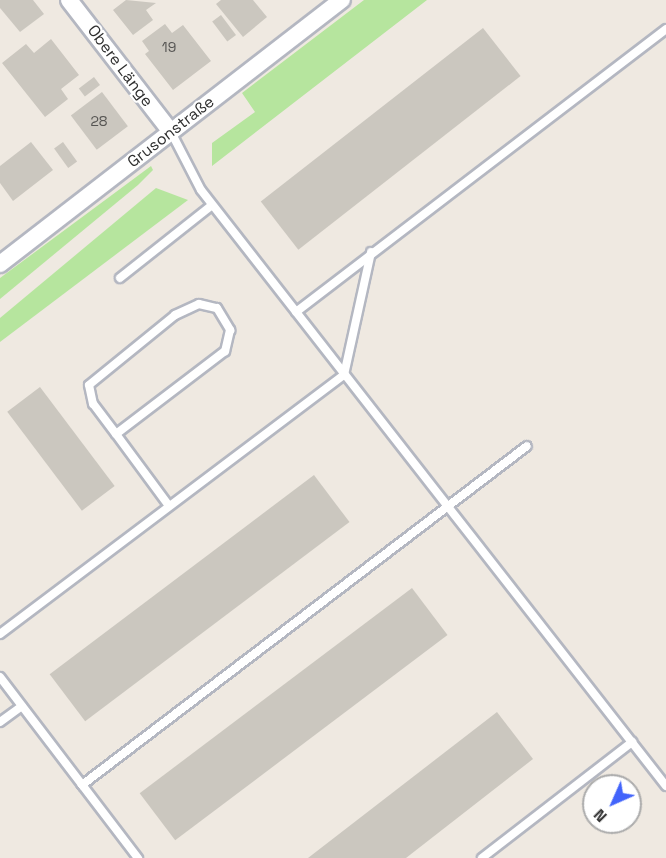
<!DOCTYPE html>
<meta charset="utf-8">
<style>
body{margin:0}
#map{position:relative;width:666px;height:858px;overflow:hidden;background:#efe9e1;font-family:"Space Grotesk",sans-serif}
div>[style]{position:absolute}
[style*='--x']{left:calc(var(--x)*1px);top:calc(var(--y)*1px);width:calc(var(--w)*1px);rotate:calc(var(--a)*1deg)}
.green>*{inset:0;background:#b6e59e}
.building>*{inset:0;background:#cbc7bf;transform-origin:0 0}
.roads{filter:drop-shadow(2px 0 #b4b7c1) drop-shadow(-2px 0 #b4b7c1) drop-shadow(0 2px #b4b7c1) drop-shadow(0 -2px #b4b7c1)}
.lane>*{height:8px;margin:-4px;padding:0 4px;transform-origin:4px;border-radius:4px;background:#fff}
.street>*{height:16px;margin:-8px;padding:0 8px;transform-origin:8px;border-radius:8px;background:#fff}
span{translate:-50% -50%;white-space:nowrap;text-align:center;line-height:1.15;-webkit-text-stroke:4.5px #fff;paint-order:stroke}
.number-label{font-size:14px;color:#555452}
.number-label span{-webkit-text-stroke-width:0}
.street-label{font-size:16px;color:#2e2e2e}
.north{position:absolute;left:582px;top:774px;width:60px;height:60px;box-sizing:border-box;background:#fff;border:2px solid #ababab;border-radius:50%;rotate:225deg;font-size:16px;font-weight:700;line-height:24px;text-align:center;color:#2e2e2e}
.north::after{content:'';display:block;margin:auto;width:21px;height:27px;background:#4264fb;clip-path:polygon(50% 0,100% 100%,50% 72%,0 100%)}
</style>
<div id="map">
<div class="green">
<i style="clip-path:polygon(364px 0,427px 0,212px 166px,212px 143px,255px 112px,242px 93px)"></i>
<i style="clip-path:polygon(151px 166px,153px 170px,138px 185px,0 299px,0 278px)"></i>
<i style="clip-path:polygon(156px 188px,188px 200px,0 342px,0 318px)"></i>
</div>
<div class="building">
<i style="clip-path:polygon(0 0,33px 0,44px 14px,20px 32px,0 8px)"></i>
<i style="clip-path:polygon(126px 0,156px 3px,146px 10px,153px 20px,133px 35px,113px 10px)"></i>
<i style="clip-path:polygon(221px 0,253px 0,267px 17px,243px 37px,216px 4px)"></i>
<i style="left:221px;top:15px;width:25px;height:11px;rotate:53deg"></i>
<i style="clip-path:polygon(165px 24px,172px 33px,183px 25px,211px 61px,173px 90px,145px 54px,149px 51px,142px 41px)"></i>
<i style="left:483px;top:28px;width:61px;height:282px;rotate:52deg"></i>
<i style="clip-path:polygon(51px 39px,79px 75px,61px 89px,68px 99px,45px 117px,2px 63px,26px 44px,34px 53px)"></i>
<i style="left:94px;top:77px;width:10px;height:19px;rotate:53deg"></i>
<i style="left:102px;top:92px;width:43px;height:39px;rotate:53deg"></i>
<i style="clip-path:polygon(31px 142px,53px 170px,13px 201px,0 183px,0 166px)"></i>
<i style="left:63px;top:142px;width:24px;height:11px;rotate:54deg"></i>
<i style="left:40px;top:387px;width:124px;height:41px;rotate:53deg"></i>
<i style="left:314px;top:475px;width:59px;height:331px;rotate:53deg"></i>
<i style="left:412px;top:588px;width:59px;height:341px;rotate:53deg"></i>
<i style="clip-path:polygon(497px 712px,533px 759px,406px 858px,308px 858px)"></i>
</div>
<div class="roads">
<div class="lane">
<i style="--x:171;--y:132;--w:65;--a:62.7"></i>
<i style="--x:201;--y:190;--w:756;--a:52.04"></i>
<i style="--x:120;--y:278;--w:117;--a:-38.4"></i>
<i style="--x:296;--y:312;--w:466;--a:-37.4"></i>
<i style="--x:116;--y:434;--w:38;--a:-127"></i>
<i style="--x:93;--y:404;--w:19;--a:-102"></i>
<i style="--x:89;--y:385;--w:111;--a:-39.1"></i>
<i style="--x:175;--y:315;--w:26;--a:-25"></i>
<i style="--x:199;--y:304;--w:18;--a:13"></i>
<i style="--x:217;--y:308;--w:26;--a:59"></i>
<i style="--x:230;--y:330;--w:22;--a:103"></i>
<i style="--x:225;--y:351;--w:137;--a:142.7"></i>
<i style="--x:116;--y:434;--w:89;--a:53.6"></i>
<i style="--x:0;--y:634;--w:431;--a:-37"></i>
<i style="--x:344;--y:375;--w:126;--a:-77.6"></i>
<i style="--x:0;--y:677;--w:228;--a:52.7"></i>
<i style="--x:0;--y:722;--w:27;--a:-36"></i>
<i style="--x:82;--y:785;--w:559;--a:-37.3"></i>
<i style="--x:482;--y:858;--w:190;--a:-37.7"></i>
</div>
<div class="street">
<i style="--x:69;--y:0;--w:167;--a:52.3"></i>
<i style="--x:0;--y:264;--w:432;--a:-37.7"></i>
</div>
</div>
<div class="number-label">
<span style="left:169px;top:47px">19</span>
<span style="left:99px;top:121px">28</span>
</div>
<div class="street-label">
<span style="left:120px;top:66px;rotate:53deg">Obere Länge</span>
<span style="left:171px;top:132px;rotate:-38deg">Grusonstraße</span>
</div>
<div class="north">N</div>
</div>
